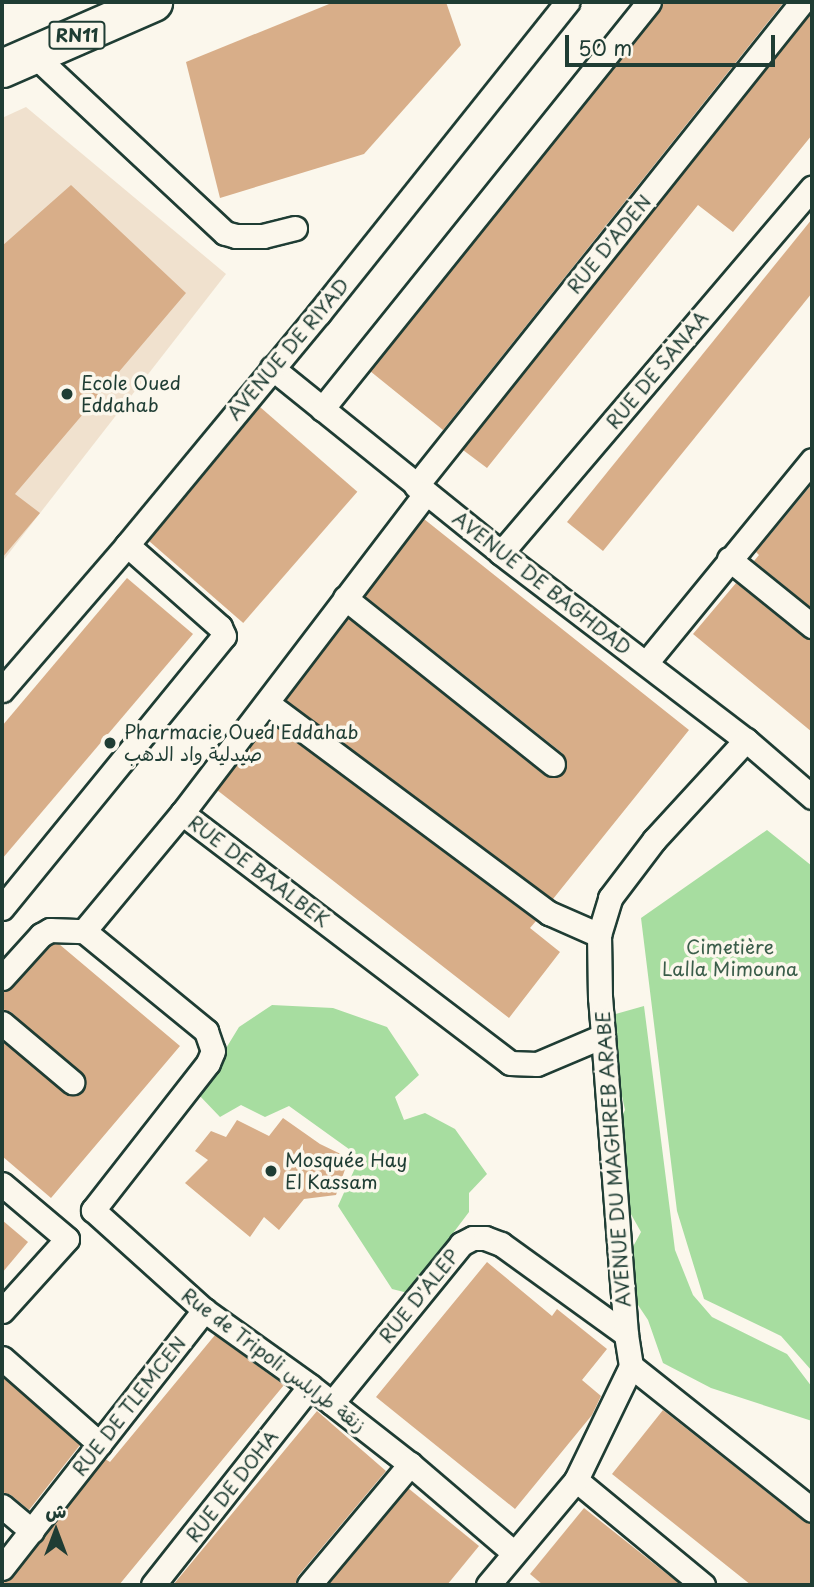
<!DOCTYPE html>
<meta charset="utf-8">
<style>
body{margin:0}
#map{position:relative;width:814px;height:1587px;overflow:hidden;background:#fbf7ec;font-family:"Playpen Sans","Playpen Sans Arabic",sans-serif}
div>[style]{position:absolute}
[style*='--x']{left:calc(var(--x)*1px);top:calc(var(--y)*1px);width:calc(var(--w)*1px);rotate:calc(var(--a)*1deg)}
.built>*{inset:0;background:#f0e1ce}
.green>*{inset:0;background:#a7dda0}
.building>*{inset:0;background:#d8ae89;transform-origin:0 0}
.roads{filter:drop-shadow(2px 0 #1f3d34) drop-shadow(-2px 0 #1f3d34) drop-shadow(0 2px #1f3d34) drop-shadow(0 -2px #1f3d34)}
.street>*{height:23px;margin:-11.5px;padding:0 11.5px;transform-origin:11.5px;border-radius:11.5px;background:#fbf7ec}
.primary>*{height:37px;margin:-18.5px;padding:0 18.5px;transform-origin:18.5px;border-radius:18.5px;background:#fbf7ec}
.dots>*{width:19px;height:19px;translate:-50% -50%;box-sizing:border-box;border:4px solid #fbf7ec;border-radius:50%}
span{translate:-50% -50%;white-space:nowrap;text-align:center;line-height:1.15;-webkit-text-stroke:7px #fbf7ec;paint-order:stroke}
.shield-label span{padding:2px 5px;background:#fbf7ec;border:2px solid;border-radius:5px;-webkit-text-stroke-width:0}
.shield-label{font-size:18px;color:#1f3d34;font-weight:700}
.street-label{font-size:19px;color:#1f3d34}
.poi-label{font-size:19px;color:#1f3d34}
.left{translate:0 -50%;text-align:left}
.park-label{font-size:19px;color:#3a5d4a}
.frame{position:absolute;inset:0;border:4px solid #1f3d34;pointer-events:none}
.north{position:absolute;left:21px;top:1496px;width:70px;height:70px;-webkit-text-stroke:5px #fbf7ec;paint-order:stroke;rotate:0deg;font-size:19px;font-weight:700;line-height:28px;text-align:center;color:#1f3d34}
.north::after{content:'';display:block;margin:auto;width:24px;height:32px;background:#1f3d34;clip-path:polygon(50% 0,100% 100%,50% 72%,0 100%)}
.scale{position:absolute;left:565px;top:35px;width:210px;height:32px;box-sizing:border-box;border:4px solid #1f3d34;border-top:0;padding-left:9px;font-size:21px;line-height:24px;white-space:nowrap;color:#1f3d34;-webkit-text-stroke:5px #fbf7ec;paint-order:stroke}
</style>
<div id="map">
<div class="built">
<i style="clip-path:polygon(26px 107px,226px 274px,2px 562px,2px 118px)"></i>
</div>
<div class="green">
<i style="clip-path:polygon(767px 830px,812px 866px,812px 1371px,781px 1336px,704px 1299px,677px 1211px,641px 918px)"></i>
<i style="clip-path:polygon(272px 1005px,333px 1008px,387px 1027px,419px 1075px,395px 1097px,404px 1120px,425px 1113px,455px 1129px,487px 1174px,469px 1193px,469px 1212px,408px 1293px,392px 1289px,338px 1206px,360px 1157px,289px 1106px,265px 1117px,241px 1105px,220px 1117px,198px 1094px,239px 1027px)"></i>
<i style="clip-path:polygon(644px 1006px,675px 1250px,693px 1295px,712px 1317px,787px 1354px,812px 1387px,812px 1421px,711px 1388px,663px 1363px,648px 1320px,632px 1296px,629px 1254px,641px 1232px,614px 1184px,618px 1124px,625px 1110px,605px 1017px)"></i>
</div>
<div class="building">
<i style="clip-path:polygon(334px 2px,446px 2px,461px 45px,364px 154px,220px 198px,186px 62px)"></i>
<i style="clip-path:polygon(663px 2px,784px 2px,443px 430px,370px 371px,660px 11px)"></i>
<i style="clip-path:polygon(812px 12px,812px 135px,733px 232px,698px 205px,487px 468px,463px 450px)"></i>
<i style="clip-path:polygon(71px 185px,186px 293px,15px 494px,40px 513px,2px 558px,2px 246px)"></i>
<i style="clip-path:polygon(812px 219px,812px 293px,603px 551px,567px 522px)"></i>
<i style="left:260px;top:407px;width:129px;height:174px;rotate:41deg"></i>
<i style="clip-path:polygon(812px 484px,812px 608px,754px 561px,759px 555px,756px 552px)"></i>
<i style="clip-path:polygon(424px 519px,689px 730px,553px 899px,286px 700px,348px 618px,544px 775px,557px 777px,564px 772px,566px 760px,562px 753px,365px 596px)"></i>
<i style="clip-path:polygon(127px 578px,193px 634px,2px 859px,2px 726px)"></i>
<i style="clip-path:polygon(736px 583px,803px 637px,812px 640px,812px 732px,693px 634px)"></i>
<i style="clip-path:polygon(269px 722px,536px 921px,530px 928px,560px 952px,509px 1018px,217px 790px)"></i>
<i style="clip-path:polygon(53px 944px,59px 944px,180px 1046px,51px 1198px,2px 1156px,2px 1041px,69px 1096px,82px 1091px,85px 1078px,11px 1012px,2px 1009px,2px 992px,12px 987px)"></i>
<i style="clip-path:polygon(283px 1118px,320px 1144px,349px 1158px,336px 1195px,304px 1199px,279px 1230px,264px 1217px,250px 1237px,185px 1183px,208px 1160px,195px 1151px,211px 1131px,226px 1137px,237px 1120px,269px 1136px)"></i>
<i style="clip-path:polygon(2px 1220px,28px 1242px,2px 1273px)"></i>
<i style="clip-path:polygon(487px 1262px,552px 1316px,557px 1309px,607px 1349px,582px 1380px,601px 1396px,592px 1415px,515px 1509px,376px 1397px)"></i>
<i style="clip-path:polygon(215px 1335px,284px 1385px,119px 1585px,2px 1585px,2px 1582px,13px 1577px,105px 1459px,110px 1462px)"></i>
<i style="clip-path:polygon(2px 1376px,80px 1445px,29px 1510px,11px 1495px,2px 1492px)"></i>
<i style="clip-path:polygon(663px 1410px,803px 1521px,812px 1524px,812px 1585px,751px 1585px,612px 1474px)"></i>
<i style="clip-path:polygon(317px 1411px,386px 1471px,298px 1576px,295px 1585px,173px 1585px)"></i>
<i style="clip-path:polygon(408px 1488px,479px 1546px,447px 1585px,327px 1585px)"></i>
<i style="clip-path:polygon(584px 1508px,681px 1585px,543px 1585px,530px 1574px)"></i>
</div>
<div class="roads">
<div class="street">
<i style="--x:34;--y:55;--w:261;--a:43"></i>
<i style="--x:225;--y:233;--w:11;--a:15"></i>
<i style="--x:236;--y:236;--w:27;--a:0"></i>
<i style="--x:263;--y:236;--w:33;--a:-14"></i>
<i style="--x:272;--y:368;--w:294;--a:38.9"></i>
<i style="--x:501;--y:553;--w:308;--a:37.4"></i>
<i style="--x:746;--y:740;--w:87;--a:40.8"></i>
<i style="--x:322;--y:409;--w:522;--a:-51.22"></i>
<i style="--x:416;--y:486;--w:619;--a:-51.43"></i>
<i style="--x:426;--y:493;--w:402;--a:127.3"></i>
<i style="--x:182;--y:813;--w:412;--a:37.3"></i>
<i style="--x:510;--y:1063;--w:27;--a:2"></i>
<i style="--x:537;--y:1064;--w:72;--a:-23"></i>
<i style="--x:501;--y:553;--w:480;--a:-49.6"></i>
<i style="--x:729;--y:559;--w:107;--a:38.9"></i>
<i style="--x:345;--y:598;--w:266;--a:38.6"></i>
<i style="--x:646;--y:663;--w:262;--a:-50.7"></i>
<i style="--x:2;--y:690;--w:191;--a:-49.2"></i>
<i style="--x:127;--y:545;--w:301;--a:-50.4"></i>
<i style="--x:319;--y:313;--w:398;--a:-51.4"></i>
<i style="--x:267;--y:703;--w:352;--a:36.7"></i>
<i style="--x:549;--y:913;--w:55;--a:23.7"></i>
<i style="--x:182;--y:813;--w:153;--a:129.7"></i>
<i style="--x:84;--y:931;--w:158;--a:39.3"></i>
<i style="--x:206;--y:1031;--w:21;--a:71"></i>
<i style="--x:213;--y:1051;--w:13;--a:113"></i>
<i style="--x:208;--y:1063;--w:187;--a:128"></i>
<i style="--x:93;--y:1210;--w:149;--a:42"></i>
<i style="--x:204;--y:1310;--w:130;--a:35.6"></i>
<i style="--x:310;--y:1386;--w:127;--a:38"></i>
<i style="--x:410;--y:1464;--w:135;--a:40.5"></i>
<i style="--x:2;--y:908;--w:351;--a:-50.8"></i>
<i style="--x:224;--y:636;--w:10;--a:-114"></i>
<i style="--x:220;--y:627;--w:124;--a:-138.6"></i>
<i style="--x:2;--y:978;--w:58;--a:-47.8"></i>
<i style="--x:41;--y:935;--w:10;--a:-29"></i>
<i style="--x:50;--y:930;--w:34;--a:2"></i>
<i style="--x:2;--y:1023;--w:92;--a:40.1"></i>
<i style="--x:2;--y:1184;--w:85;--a:40.2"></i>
<i style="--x:67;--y:1239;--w:97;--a:132.1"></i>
<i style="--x:2;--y:1358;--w:130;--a:41.3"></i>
<i style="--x:631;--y:1366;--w:231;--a:38.5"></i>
<i style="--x:332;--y:1403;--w:205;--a:-50.9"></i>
<i style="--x:461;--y:1244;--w:13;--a:-27"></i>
<i style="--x:473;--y:1238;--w:12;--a:0"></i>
<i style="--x:485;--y:1238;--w:17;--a:21"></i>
<i style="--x:501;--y:1244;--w:154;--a:35.8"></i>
<i style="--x:576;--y:1480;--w:165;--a:39.6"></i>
<i style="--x:2;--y:1506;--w:39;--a:40"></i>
<i style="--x:2;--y:1568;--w:328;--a:-51.9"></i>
<i style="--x:153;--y:1585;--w:253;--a:-51.7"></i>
<i style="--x:309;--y:1585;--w:158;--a:-50.1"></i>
<i style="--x:488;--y:1585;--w:137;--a:-50"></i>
<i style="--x:576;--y:1480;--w:127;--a:-64.2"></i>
<i style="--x:631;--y:1366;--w:32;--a:-99"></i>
<i style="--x:626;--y:1334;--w:337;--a:-94.4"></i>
<i style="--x:600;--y:998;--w:63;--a:-90.9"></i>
<i style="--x:599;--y:935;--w:39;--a:-73"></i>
<i style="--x:610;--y:898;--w:73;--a:-52.8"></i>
<i style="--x:654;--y:840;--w:136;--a:-47.4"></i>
</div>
<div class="primary">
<i style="--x:2;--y:68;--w:165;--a:-23.6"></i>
</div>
</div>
<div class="dots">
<i style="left:67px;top:394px;background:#1f3d34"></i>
<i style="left:110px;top:743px;background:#1f3d34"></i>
<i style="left:271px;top:1171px;background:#1f3d34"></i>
</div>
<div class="shield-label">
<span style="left:77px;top:35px">RN11</span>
</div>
<div class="street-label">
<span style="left:609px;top:244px;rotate:-51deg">RUE D'ADEN</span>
<span style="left:288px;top:349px;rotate:-50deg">AVENUE DE RIYAD</span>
<span style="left:657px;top:370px;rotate:-50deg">RUE DE SANAA</span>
<span style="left:542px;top:583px;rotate:38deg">AVENUE DE BAGHDAD</span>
<span style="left:259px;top:871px;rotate:37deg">RUE DE BAALBEK</span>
<span style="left:613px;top:1159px;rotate:-94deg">AVENUE DU MAGHREB ARABE</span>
<span style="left:419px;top:1296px;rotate:-51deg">RUE D'ALEP</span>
<span style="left:274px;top:1360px;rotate:37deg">Rue de Tripoli زنقة طرابلس</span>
<span style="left:129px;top:1406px;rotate:-52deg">RUE DE TLEMCEN</span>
<span style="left:232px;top:1486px;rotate:-52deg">RUE DE DOHA</span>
</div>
<div class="poi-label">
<span class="left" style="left:81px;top:394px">Ecole Oued<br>Eddahab</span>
<span class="left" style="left:124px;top:743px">Pharmacie Oued Eddahab<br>صيدلية واد الدهب</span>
<span class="left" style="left:285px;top:1171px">Mosquée Hay<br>El Kassam</span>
</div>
<div class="park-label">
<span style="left:730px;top:958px">Cimetière<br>Lalla Mimouna</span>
</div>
<div class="frame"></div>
<div class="north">ش</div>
<div class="scale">50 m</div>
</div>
